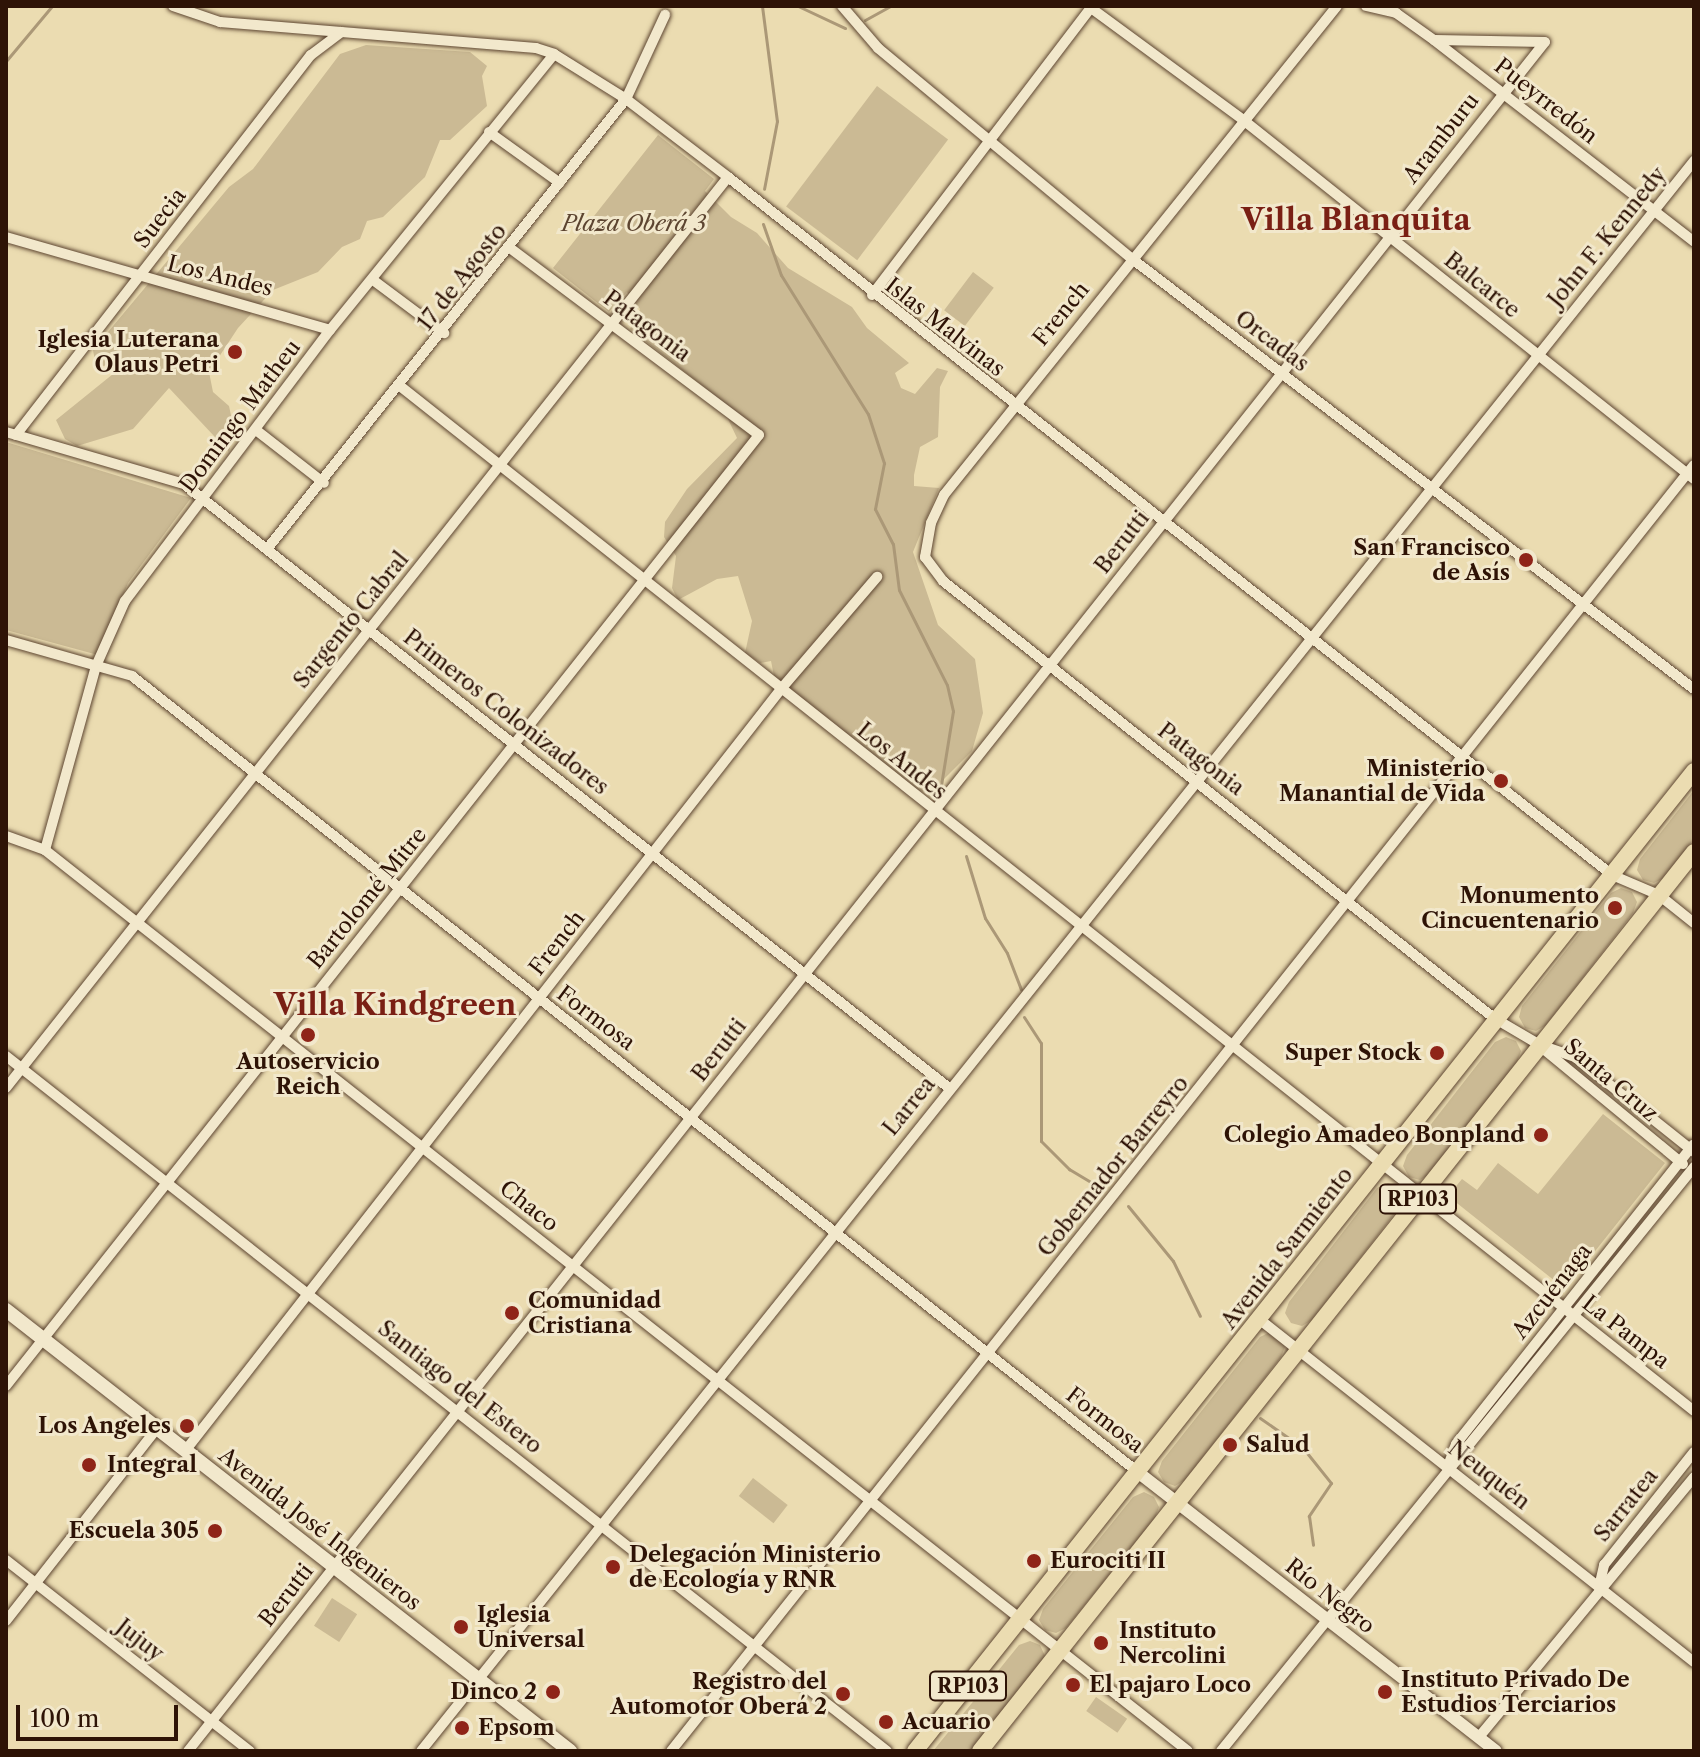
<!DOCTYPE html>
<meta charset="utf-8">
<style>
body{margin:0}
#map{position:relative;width:1700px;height:1757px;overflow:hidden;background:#ebdcb1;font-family:"Libre Caslon Text",serif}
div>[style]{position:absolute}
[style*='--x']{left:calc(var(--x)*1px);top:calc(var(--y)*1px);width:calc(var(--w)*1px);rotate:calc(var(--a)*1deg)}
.green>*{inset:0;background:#cbba94;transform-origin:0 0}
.stream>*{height:3px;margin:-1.5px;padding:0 1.5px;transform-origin:1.5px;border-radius:1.5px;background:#ab9877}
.roads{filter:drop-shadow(0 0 2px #5d4531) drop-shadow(0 0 2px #5d4531)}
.minor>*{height:10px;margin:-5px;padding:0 5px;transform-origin:5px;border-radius:5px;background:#f2e8cc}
.tertiary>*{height:12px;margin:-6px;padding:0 6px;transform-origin:6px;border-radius:6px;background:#f2e8cc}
.secondary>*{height:14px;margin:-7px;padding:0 7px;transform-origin:7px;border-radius:7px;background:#f2e8cc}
.primary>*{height:16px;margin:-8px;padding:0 8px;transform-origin:8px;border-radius:8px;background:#ebdcb1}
.dots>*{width:22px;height:22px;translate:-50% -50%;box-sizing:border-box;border:4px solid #f2e8cc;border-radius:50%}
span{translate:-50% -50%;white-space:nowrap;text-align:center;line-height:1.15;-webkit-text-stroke:6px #f2e8cc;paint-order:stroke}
.shield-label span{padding:2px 6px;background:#f2e8cc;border:2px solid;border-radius:6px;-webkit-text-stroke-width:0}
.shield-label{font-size:20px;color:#2e1306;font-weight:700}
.street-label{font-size:22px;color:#2e1306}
.park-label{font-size:22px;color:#5d4531;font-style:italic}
.poi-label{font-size:22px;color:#2e1306;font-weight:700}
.right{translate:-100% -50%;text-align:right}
.left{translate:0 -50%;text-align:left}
.district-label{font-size:30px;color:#7a1f14;font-weight:700}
.frame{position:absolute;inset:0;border:8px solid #2e1306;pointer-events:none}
.scale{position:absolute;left:16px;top:1705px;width:162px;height:36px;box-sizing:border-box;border:4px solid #2e1306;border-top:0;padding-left:10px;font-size:24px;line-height:28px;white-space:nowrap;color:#2e1306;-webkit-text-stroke:6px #f2e8cc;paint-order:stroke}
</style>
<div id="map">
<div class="green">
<div style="clip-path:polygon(366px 45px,470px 52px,487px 66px,482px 76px,487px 106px,450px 140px,440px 140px,425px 177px,383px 217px,367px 221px,360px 239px,342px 247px,318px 272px,273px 290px,238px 328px,209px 372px,213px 392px,229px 406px,234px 429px,229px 452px,169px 388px,133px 429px,77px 446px,65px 439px,56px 420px,113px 374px,109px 365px,96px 367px,93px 350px,229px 187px,253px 169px,340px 54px)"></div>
<div style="left:877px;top:86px;width:89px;height:151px;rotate:37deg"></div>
<div style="clip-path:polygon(658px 135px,714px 179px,705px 191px,731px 217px,757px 233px,788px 268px,852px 307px,867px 328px,909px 363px,895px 373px,901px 388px,915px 394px,937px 368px,948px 371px,940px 387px,938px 437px,920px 447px,914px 475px,914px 486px,939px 488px,913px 552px,938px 625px,975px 659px,983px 713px,972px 751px,929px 794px,909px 787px,774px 676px,771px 661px,760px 663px,745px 653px,752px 621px,738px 576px,717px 579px,678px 600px,672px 588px,676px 556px,664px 537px,665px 522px,687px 489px,737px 438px,718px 398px,630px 329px,640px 309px,627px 292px,609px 312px,553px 268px)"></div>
<div style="left:973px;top:272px;width:26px;height:48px;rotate:37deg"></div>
<div style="clip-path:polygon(6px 442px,191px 498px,128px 583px,98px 655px,6px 630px)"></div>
<div style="clip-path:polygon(1694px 790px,1694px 839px,1664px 878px,1654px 883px,1643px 880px,1637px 870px,1640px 859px)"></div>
<div style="clip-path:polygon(1621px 888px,1632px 892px,1637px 902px,1633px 913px,1546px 1025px,1536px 1031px,1525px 1028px,1519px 1017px,1522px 1006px,1611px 893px)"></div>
<div style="clip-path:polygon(1506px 1037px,1516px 1041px,1521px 1051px,1517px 1062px,1430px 1174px,1420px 1180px,1409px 1177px,1403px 1166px,1407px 1155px,1495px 1042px)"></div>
<div style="clip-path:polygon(1603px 1114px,1665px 1163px,1565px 1289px,1448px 1196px,1462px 1179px,1477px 1190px,1498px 1163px,1538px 1194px)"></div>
<div style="clip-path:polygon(1388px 1183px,1398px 1187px,1403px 1198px,1399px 1208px,1312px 1320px,1302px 1326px,1291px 1323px,1285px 1313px,1289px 1302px,1377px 1188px)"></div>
<div style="clip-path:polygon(1270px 1332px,1281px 1336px,1285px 1347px,1281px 1357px,1185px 1480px,1175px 1486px,1164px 1482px,1158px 1472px,1162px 1461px,1260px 1337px)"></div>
<div style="left:753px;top:1478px;width:44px;height:23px;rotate:38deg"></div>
<div style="clip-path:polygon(1144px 1492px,1154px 1497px,1159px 1507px,1155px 1518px,1066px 1628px,1056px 1633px,1045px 1630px,1039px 1620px,1043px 1609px,1133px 1497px)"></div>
<div style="left:332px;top:1598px;width:30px;height:33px;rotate:33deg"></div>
<div style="clip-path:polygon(1030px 1641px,1040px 1645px,1045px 1656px,1041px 1666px,972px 1751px,933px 1751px,1019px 1645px)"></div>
<div style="left:1096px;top:1697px;width:38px;height:17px;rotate:35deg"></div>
</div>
<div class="stream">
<div style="--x:762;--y:6;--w:116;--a:82.6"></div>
<div style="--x:777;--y:121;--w:69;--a:100.8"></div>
<div style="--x:798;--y:6;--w:52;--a:25.1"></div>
<div style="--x:865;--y:20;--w:29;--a:-29"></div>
<div style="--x:6;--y:61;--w:72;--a:-50.1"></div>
<div style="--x:763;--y:224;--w:54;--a:70.6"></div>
<div style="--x:781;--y:275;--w:164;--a:58"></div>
<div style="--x:868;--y:414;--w:52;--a:71.9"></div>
<div style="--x:884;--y:463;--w:47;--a:101.1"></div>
<div style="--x:875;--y:509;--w:39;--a:63"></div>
<div style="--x:893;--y:544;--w:46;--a:82.6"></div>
<div style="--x:899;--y:590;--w:106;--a:63.2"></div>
<div style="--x:947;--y:685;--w:27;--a:77"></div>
<div style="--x:953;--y:711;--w:81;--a:99.2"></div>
<div style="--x:966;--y:856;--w:65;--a:73"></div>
<div style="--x:985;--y:918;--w:41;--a:57.8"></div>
<div style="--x:1007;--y:953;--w:39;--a:69"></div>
<div style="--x:1024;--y:1017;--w:31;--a:57"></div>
<div style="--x:1041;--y:1043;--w:98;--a:90"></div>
<div style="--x:1041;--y:1141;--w:40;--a:45"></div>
<div style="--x:1069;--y:1169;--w:37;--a:31"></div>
<div style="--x:1128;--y:1206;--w:71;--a:50.7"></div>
<div style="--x:1173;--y:1261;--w:61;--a:63.9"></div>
<div style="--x:1260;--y:1418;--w:52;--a:34.9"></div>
<div style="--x:1303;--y:1448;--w:45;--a:51.3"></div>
<div style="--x:1331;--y:1483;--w:40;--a:124"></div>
<div style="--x:1309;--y:1516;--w:29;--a:82"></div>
</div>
<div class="roads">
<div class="minor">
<div style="--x:173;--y:6;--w:50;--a:18.8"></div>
<div style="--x:220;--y:22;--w:317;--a:4.7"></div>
<div style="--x:536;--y:48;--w:19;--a:18"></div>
<div style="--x:554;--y:54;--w:85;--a:32"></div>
<div style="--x:626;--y:99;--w:128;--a:37.4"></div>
<div style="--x:728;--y:177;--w:1126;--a:38.29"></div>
<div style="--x:1612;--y:875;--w:51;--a:23.1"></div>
<div style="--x:1659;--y:895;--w:45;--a:38.7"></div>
<div style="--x:842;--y:6;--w:55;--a:49.4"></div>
<div style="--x:878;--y:48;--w:329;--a:39.7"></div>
<div style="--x:1131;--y:258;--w:709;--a:37.44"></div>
<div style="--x:1337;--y:6;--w:627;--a:128.79"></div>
<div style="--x:944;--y:495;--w:31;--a:115"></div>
<div style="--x:931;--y:523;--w:35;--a:100"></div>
<div style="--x:925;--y:557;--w:30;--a:53"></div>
<div style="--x:943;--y:581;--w:703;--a:38.42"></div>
<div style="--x:1494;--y:1018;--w:53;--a:30.4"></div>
<div style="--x:1540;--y:1045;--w:37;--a:19"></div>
<div style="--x:1575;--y:1057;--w:152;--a:38.6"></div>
<div style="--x:1366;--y:6;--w:31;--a:13"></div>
<div style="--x:1396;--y:13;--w:47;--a:35.4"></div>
<div style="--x:1434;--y:40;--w:329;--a:37.8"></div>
<div style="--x:1091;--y:8;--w:187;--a:36.3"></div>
<div style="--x:1242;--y:119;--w:578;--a:38.54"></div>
<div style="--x:1435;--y:40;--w:110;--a:1"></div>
<div style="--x:489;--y:132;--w:87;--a:35.7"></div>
<div style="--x:6;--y:237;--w:337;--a:16"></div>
<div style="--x:373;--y:280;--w:89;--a:36.7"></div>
<div style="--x:872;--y:295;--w:363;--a:-52.7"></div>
<div style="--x:400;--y:386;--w:1651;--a:38.38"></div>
<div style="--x:256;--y:430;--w:86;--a:37.9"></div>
<div style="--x:6;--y:432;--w:185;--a:16.3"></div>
<div style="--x:184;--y:484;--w:975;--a:38.29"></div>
<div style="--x:16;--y:435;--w:481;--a:-52.2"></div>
<div style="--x:311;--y:55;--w:38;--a:-37"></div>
<div style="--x:267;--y:549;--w:576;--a:-51.42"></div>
<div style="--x:626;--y:99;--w:93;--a:-65.1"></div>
<div style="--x:6;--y:640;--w:131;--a:15.9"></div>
<div style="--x:132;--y:676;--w:1284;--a:38.36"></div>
<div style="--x:6;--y:836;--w:41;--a:19.7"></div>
<div style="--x:45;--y:850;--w:1455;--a:38.25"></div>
<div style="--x:45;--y:850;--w:191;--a:-74.5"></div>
<div style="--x:96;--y:666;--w:71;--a:-66"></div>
<div style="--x:125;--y:601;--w:340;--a:-52.9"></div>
<div style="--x:330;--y:330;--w:355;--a:-50.9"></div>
<div style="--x:1541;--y:1047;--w:184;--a:39.5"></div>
<div style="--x:6;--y:1056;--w:1122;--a:38.27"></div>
<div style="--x:6;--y:1088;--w:1162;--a:-51.6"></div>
<div style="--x:1259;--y:1319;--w:554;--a:38.26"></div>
<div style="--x:6;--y:1386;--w:1213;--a:-51.63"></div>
<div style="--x:759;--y:435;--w:311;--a:-143.1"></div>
<div style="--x:185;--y:1451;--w:967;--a:-51.97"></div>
<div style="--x:781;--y:689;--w:148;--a:-49.4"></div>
<div style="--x:1448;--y:1466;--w:23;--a:-70"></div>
<div style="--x:1456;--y:1444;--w:382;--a:-51.6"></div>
<div style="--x:6;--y:1560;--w:310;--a:38.1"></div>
<div style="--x:1599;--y:1587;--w:23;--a:-77"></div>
<div style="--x:1604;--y:1565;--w:144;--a:-51.5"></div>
<div style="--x:6;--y:1621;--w:243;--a:-51.9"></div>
<div style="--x:1479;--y:1737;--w:337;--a:-50.4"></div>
<div style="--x:188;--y:1751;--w:2182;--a:-51.55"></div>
<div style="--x:421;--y:1751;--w:2037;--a:-51.32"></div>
<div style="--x:671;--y:1751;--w:1643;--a:-51.5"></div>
<div style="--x:1221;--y:1751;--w:752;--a:-50.99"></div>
</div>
<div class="tertiary">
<div style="--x:1139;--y:1473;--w:452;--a:37.9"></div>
</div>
<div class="secondary">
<div style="--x:6;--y:1310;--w:716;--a:38.02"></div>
</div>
<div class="primary">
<div style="--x:915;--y:1751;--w:1252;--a:-51.52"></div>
<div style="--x:980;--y:1751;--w:1148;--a:-51.54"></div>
</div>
</div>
<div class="dots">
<div style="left:235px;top:352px;background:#8f2418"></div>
<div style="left:1526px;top:560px;background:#8f2418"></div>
<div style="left:1501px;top:781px;background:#8f2418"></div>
<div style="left:1615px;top:908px;background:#8f2418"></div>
<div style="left:308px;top:1035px;background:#8f2418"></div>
<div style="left:1437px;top:1053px;background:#8f2418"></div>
<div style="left:1541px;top:1135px;background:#8f2418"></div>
<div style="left:512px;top:1313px;background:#8f2418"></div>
<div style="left:187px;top:1426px;background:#8f2418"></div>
<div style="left:1230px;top:1445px;background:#8f2418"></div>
<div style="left:89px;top:1465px;background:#8f2418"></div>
<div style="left:215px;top:1531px;background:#8f2418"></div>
<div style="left:1034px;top:1561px;background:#8f2418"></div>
<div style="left:613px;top:1567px;background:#8f2418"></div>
<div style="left:461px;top:1627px;background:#8f2418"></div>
<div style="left:1101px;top:1643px;background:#8f2418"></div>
<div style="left:1073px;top:1685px;background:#8f2418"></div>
<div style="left:553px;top:1692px;background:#8f2418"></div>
<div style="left:1385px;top:1692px;background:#8f2418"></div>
<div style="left:843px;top:1694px;background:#8f2418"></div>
<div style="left:886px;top:1722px;background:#8f2418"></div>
<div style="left:462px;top:1728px;background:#8f2418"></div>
</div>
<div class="shield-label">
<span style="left:1418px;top:1199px">RP103</span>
<span style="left:968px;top:1686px">RP103</span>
</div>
<div class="street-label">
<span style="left:1546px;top:101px;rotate:38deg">Pueyrredón</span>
<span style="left:1441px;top:138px;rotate:-52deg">Aramburu</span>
<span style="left:160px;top:218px;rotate:-52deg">Suecia</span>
<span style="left:1607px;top:237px;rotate:-51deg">John F. Kennedy</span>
<span style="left:220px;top:276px;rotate:14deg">Los Andes</span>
<span style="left:462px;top:277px;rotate:-52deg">17 de Agosto</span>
<span style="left:1482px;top:285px;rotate:39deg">Balcarce</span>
<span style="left:1061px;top:314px;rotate:-51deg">French</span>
<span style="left:647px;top:326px;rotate:37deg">Patagonia</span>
<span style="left:945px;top:327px;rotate:38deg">Islas Malvinas</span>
<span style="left:1272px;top:341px;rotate:37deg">Orcadas</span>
<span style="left:240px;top:416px;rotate:-53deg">Domingo Matheu</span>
<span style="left:1122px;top:542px;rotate:-52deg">Berutti</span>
<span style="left:351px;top:620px;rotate:-51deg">Sargento Cabral</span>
<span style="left:506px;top:712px;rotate:38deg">Primeros Colonizadores</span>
<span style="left:1201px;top:759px;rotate:38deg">Patagonia</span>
<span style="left:902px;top:761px;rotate:39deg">Los Andes</span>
<span style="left:367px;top:898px;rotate:-51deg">Bartolomé Mitre</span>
<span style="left:557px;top:943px;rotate:-52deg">French</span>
<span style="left:596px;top:1018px;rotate:37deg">Formosa</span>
<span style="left:719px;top:1050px;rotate:-52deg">Berutti</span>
<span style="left:1611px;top:1080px;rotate:40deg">Santa Cruz</span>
<span style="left:909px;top:1106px;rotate:-51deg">Larrea</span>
<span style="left:1113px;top:1166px;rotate:-51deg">Gobernador Barreyro</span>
<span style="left:529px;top:1206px;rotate:38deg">Chaco</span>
<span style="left:1287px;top:1248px;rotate:-52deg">Avenida Sarmiento</span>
<span style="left:1552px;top:1291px;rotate:-52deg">Azcuénaga</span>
<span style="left:1626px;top:1332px;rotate:38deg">La Pampa</span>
<span style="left:460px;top:1387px;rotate:38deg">Santiago del Estero</span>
<span style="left:1105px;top:1420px;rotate:38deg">Formosa</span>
<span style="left:1489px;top:1475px;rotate:38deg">Neuquén</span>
<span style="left:1626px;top:1505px;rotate:-51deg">Sarratea</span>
<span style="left:320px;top:1529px;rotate:38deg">Avenida José Ingenieros</span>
<span style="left:286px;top:1595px;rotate:-52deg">Berutti</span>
<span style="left:1330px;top:1596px;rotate:38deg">Río Negro</span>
<span style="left:140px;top:1640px;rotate:38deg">Jujuy</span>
</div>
<div class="park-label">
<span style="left:634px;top:224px">Plaza Oberá 3</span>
</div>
<div class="poi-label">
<span class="right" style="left:219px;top:352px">Iglesia Luterana<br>Olaus Petri</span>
<span class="right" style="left:1510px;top:560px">San Francisco<br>de Asís</span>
<span class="right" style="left:1485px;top:781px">Ministerio<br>Manantial de Vida</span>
<span class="right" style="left:1599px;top:908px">Monumento<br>Cincuentenario</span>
<span class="right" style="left:1421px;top:1053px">Super Stock</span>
<span style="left:308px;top:1074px">Autoservicio<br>Reich</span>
<span class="right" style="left:1525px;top:1135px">Colegio Amadeo Bonpland</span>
<span class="left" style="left:528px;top:1313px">Comunidad<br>Cristiana</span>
<span class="right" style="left:171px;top:1426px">Los Angeles</span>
<span class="left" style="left:1246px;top:1445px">Salud</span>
<span class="left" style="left:107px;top:1465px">Integral</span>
<span class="right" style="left:199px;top:1531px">Escuela 305</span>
<span class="left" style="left:629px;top:1567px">Delegación Ministerio<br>de Ecología y RNR</span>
<span class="left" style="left:1050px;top:1561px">Eurociti II</span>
<span class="left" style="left:477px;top:1627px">Iglesia<br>Universal</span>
<span class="left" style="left:1119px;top:1643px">Instituto<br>Nercolini</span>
<span class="left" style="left:1401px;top:1692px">Instituto Privado De<br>Estudios Terciarios</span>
<span class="right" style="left:827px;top:1694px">Registro del<br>Automotor Oberá 2</span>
<span class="left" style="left:1089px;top:1685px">El pajaro Loco</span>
<span class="right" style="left:537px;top:1692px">Dinco 2</span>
<span class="left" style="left:902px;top:1722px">Acuario</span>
<span class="left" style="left:478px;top:1728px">Epsom</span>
</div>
<div class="district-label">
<span style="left:1356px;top:220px">Villa Blanquita</span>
<span style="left:395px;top:1005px">Villa Kindgreen</span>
</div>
<div class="frame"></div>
<div class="scale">100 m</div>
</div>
